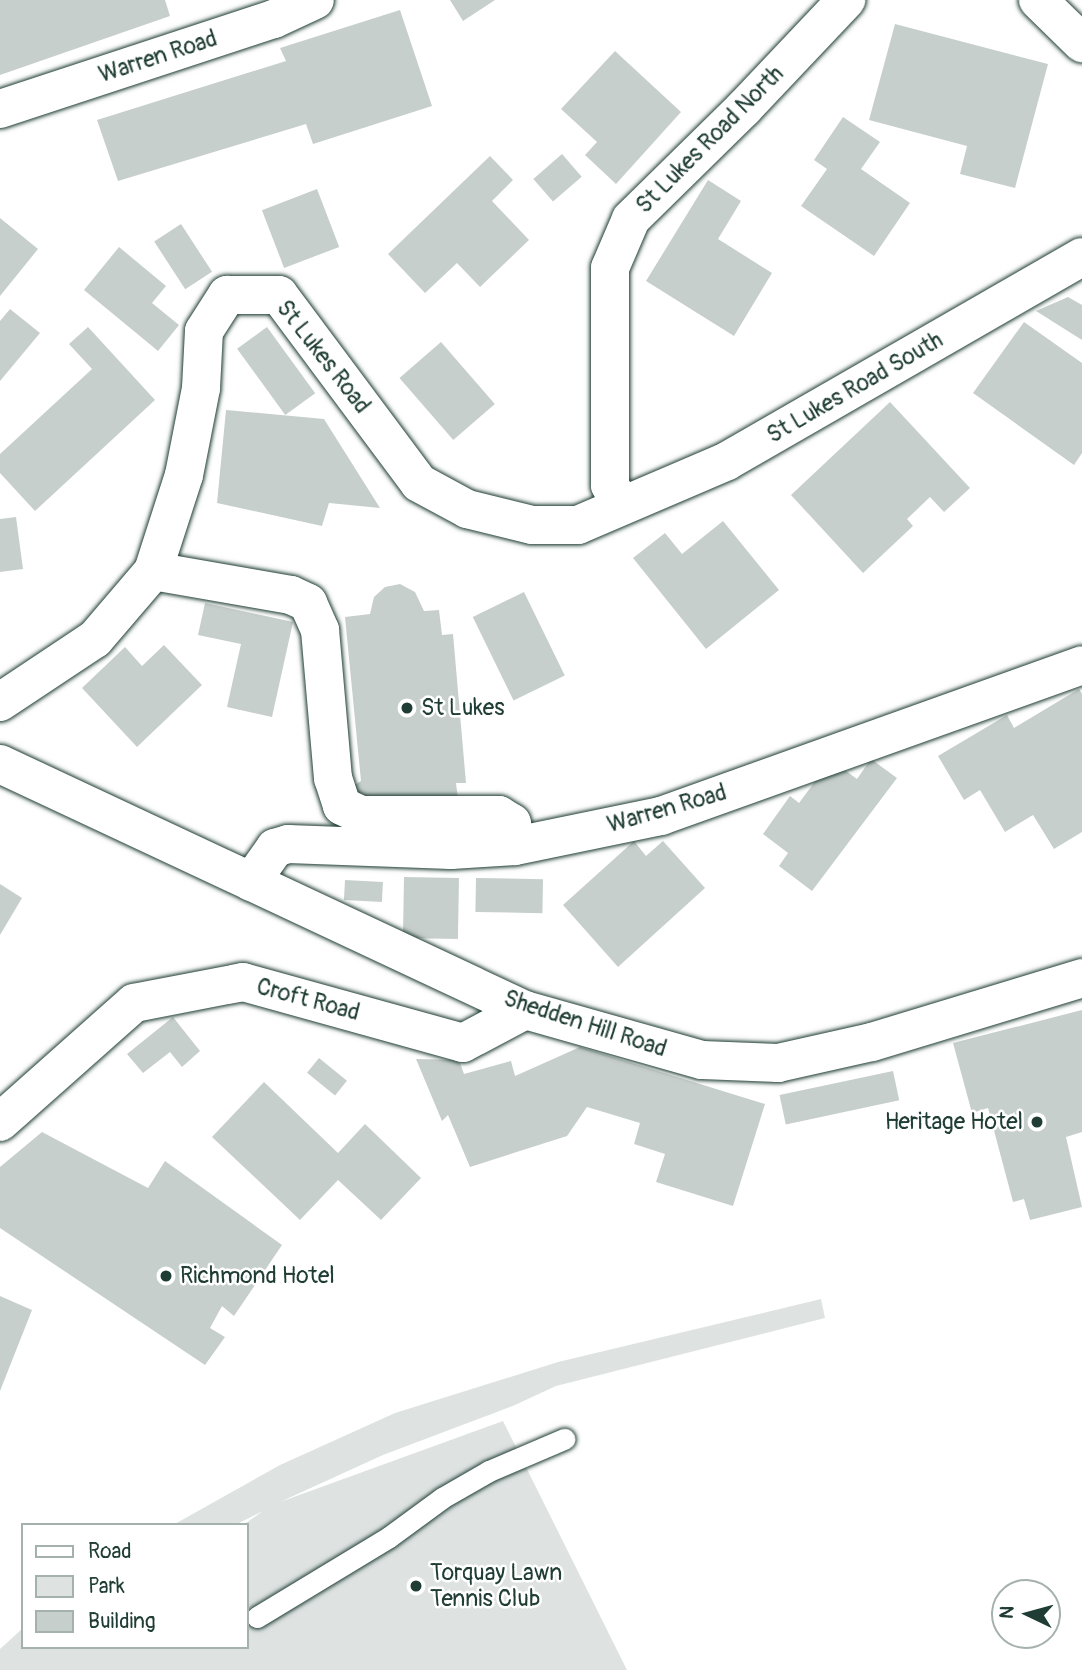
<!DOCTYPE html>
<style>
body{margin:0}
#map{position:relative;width:1082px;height:1670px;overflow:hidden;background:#fff;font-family:Pangolin,sans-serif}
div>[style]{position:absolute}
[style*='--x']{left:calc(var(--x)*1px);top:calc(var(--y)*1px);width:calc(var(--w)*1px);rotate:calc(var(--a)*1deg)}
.green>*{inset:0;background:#dee3e2}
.building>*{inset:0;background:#c7cfcc;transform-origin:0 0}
.roads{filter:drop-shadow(0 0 2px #1f3d34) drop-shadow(0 0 2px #1f3d34)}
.lane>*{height:21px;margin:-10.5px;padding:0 10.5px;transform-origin:10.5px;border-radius:10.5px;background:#fff}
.street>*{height:38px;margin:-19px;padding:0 19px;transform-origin:19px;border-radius:19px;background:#fff}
.secondary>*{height:38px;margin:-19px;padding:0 19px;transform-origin:19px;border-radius:19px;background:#fff}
.dots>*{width:19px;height:19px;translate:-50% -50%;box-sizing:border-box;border:4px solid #fff;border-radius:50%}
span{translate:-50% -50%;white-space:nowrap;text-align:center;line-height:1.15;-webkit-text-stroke:5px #fff;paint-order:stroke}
.street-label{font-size:23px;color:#1f3d34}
.poi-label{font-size:23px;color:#1f3d34}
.left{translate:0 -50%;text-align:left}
.right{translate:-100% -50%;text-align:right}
.legend{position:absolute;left:21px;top:1523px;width:228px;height:126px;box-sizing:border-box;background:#fff;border:2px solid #a5b1ae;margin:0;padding:9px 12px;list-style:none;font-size:21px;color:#1f3d34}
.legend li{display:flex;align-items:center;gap:14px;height:35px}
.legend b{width:35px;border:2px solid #a5b1ae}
.north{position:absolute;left:991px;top:1579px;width:70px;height:70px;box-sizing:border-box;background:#fff;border:2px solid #a5b1ae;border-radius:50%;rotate:275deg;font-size:19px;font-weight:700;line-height:28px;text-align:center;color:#1f3d34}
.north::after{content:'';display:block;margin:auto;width:24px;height:32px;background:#1f3d34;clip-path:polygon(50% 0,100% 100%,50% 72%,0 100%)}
</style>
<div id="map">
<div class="green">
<div style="clip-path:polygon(821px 1299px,825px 1318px,556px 1386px,515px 1405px,383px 1455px,280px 1502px,503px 1421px,627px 1670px,0 1670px,0 1649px,23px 1628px,23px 1647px,247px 1647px,247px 1525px,243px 1525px,263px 1511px,235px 1525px,173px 1525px,280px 1465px,395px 1413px,558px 1362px)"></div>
</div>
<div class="building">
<div style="clip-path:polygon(0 0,165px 0,170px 16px,0 75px)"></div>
<div style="clip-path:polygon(450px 0,495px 0,463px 21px)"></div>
<div style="clip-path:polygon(400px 10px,432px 106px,313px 144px,306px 124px,118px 181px,97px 120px,286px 61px,280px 48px)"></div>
<div style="clip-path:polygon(895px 24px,1048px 64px,1015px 188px,960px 174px,967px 146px,869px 120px)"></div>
<div style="clip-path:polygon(615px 51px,681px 112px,616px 184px,585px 155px,597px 142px,561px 109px)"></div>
<div style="clip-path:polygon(843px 117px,880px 142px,861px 169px,910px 203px,874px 256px,801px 206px,827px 169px,814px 160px)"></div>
<div style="left:562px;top:154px;width:30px;height:38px;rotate:49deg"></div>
<div style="clip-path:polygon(490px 156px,513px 180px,492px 201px,529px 240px,480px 287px,457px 263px,425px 293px,388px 254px)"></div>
<div style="clip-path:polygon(708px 180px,741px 201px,718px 239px,772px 273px,734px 336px,646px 281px)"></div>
<div style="left:317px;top:189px;width:62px;height:59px;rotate:69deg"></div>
<div style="clip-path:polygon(0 218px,38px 249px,0 296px)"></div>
<div style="left:181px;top:224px;width:57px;height:32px;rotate:57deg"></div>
<div style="clip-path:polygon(119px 247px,166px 286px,152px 303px,179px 325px,158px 351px,84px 290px)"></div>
<div style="clip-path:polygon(1068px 297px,1082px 305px,1082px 340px,1036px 311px)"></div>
<div style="clip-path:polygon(10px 309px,40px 333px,0 381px,0 321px)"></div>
<div style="clip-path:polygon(1024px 322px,1082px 363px,1082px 453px,1074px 465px,973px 393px)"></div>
<div style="clip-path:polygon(88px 327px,155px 400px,35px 511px,0 473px,0 454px,92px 369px,69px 344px)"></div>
<div style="left:267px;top:327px;width:82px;height:37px;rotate:54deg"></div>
<div style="left:441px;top:342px;width:82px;height:55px;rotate:49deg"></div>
<div style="clip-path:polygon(890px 402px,970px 488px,944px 512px,930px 497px,907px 519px,913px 526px,863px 573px,791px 495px)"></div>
<div style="clip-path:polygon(226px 410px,324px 419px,380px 508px,329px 503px,322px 526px,217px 503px)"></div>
<div style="clip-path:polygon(16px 517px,23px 569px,0 572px,0 519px)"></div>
<div style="clip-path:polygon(723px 521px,779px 590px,706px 649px,633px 558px,665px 533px,682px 554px)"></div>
<div style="clip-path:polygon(400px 584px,415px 592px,424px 611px,439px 610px,442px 635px,453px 634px,466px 783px,456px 783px,458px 799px,362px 808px,351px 787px,361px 781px,345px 617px,370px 614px,374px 597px,385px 587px)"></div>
<div style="left:524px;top:592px;width:93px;height:57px;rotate:64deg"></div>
<div style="clip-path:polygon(205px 603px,293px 622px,272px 717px,227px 707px,241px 644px,198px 635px)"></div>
<div style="clip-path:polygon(164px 645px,202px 685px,137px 747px,82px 688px,125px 647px,142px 666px)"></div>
<div style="clip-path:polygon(1079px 689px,1082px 694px,1082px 832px,1054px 849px,1033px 815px,1005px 832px,980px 790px,964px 800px,938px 756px,1007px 715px,1014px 728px)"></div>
<div style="clip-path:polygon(871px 759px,897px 778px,812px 891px,779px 866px,788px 853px,763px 834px,790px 796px,799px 803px,831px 760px,857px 779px)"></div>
<div style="clip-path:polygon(634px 841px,646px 856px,663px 841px,705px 888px,618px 967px,563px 905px)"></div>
<div style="left:404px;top:877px;width:55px;height:61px;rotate:1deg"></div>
<div style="left:476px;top:878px;width:67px;height:34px;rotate:1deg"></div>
<div style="left:345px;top:880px;width:38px;height:20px;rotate:3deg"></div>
<div style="clip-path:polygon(0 884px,22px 898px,0 935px)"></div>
<div style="clip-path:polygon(1082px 1010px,1082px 1132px,1066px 1137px,1082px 1207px,1030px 1220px,1024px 1199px,1013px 1202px,988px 1108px,972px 1113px,953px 1043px)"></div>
<div style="clip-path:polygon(173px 1017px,200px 1051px,182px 1067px,170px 1052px,143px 1073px,127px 1054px)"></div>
<div style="clip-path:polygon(580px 1047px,765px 1104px,733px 1206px,656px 1182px,665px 1154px,634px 1144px,640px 1123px,587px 1107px,567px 1136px,470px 1167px,448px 1115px,442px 1121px,416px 1059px,459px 1060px,464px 1074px,511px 1061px,515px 1076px)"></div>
<div style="left:319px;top:1058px;width:36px;height:19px;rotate:39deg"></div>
<div style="left:893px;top:1071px;width:30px;height:116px;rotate:78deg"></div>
<div style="clip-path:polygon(264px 1082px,338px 1153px,365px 1124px,421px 1178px,381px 1220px,338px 1180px,300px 1220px,212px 1137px)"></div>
<div style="clip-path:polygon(42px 1132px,148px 1188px,165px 1161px,282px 1245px,234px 1316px,222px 1306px,210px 1328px,225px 1337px,205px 1365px,0 1228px,0 1167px)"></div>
<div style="clip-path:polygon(0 1296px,32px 1310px,0 1391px)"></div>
</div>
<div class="roads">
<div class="lane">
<div style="--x:257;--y:1617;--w:154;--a:-31.2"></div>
<div style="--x:389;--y:1537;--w:66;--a:-36.3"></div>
<div style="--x:442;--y:1498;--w:54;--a:-29.9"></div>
<div style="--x:489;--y:1471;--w:82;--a:-23.1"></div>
</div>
<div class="street">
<div style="--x:1038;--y:0;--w:62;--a:44.3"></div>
<div style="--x:0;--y:109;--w:288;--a:-18.2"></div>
<div style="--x:274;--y:19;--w:45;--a:-24.9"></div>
<div style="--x:621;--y:505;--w:23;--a:-119"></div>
<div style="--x:610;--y:485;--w:217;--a:-90"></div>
<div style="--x:610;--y:268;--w:53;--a:-66.8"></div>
<div style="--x:631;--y:219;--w:158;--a:-44.5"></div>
<div style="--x:744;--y:108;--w:149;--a:-46.6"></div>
<div style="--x:153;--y:571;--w:140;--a:9.9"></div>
<div style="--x:291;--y:595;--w:19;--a:25"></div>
<div style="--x:308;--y:603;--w:30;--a:66"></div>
<div style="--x:320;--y:630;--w:149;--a:85"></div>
<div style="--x:333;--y:778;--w:29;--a:72"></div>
<div style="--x:342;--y:806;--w:21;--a:25"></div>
<div style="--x:361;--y:815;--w:138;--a:0"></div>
<div style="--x:499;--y:815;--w:15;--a:32"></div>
<div style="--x:512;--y:823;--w:23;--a:83"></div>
<div style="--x:0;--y:702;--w:114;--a:-33.6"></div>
<div style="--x:95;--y:639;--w:89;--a:-49.5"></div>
<div style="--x:153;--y:571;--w:101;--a:-72.1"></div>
<div style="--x:184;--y:475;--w:89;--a:-78.9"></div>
<div style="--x:201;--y:388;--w:57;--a:-87"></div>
<div style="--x:204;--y:331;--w:43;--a:-57.4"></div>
<div style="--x:227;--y:295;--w:52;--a:0"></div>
<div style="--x:279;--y:295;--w:234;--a:53.3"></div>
<div style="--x:419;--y:483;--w:55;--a:28.4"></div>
<div style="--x:467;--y:509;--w:67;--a:13.8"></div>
<div style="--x:532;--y:525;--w:46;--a:0"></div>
<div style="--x:578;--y:525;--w:162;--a:-23.2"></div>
<div style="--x:727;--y:461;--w:409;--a:-29.9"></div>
<div style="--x:251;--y:882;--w:42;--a:-54.8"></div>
<div style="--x:275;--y:848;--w:14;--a:-17"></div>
<div style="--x:288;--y:844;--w:163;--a:2.1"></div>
<div style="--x:451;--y:850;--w:64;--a:-3.6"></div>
<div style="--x:515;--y:846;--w:149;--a:-11.6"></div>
<div style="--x:661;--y:816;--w:447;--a:-19.7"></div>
<div style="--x:0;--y:1122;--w:179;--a:-41.6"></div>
<div style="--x:134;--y:1003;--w:111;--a:-10.9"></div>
<div style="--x:243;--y:982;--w:228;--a:15.5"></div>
<div style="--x:463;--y:1043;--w:70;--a:-28"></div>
</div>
<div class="secondary">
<div style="--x:0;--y:764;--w:580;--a:25.11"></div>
<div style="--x:525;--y:1010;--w:184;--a:15.8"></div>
<div style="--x:702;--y:1060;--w:76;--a:2.3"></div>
<div style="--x:778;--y:1063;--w:96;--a:-12.6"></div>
<div style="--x:872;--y:1042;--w:220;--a:-16.9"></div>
</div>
</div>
<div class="dots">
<div style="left:407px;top:708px;background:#1f3d34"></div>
<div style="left:1037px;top:1122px;background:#1f3d34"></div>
<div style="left:166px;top:1276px;background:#1f3d34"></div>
<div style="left:416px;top:1586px;background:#1f3d34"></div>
</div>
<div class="street-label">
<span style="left:158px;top:57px;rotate:-18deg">Warren Road</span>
<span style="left:710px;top:140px;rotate:-45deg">St Lukes Road North</span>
<span style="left:323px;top:357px;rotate:52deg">St Lukes Road</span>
<span style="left:855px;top:388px;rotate:-30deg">St Lukes Road South</span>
<span style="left:667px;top:809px;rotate:-16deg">Warren Road</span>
<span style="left:308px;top:1000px;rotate:15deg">Croft Road</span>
<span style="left:585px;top:1024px;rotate:18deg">Shedden Hill Road</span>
</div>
<div class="poi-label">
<span class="left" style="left:421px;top:708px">St Lukes</span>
<span class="right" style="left:1023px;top:1122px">Heritage Hotel</span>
<span class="left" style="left:180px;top:1276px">Richmond Hotel</span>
<span class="left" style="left:430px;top:1586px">Torquay Lawn<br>Tennis Club</span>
</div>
<ul class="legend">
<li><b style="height:9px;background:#fff"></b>Road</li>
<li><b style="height:19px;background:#dee3e2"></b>Park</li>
<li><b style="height:19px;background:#c7cfcc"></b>Building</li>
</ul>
<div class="north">N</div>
</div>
